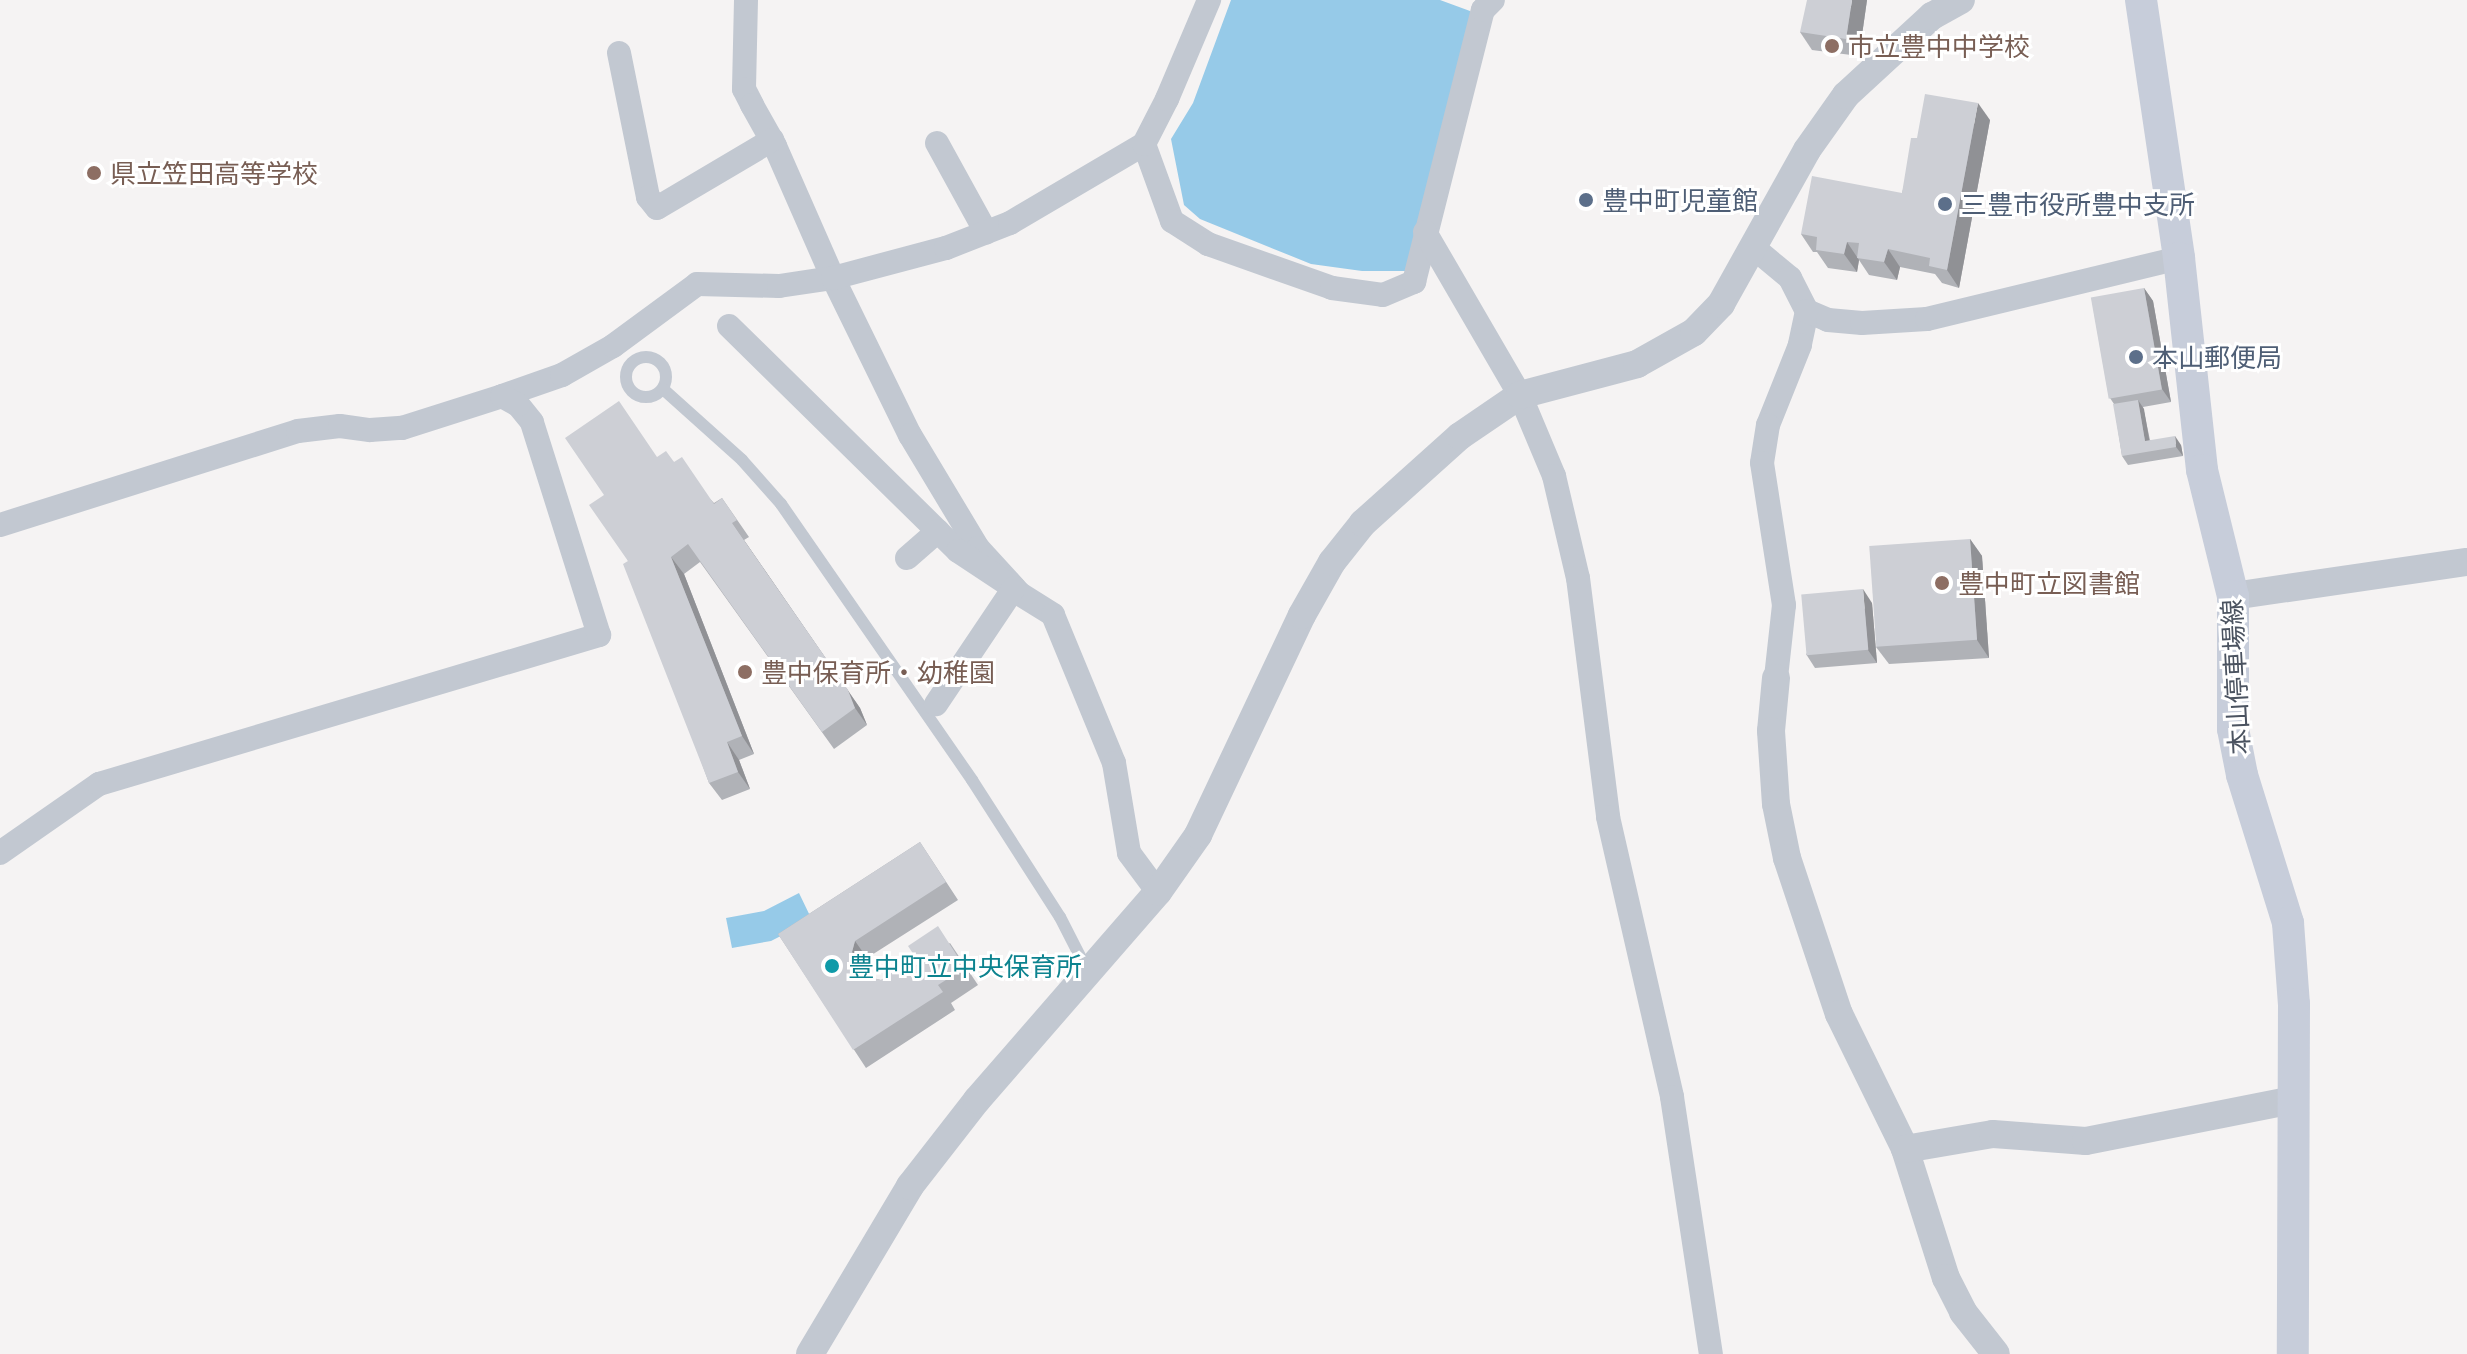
<!DOCTYPE html>
<meta charset="utf-8">
<style>
body{margin:0}
#map{position:relative;width:2467px;height:1354px;overflow:hidden;background:#f5f3f3;font-family:"Exo 2","Noto Sans JP",sans-serif}
div>[style]{position:absolute}
[style*='--x']{left:calc(var(--x)*1px);top:calc(var(--y)*1px);width:calc(var(--w)*1px);rotate:calc(var(--a)*1deg)}
.water>*{inset:0;background:#96cae8}
.service>*{height:12px;margin:-6px;padding:0 6px;transform-origin:6px;border-radius:6px;background:#c2c8d1}
.service>.ring{margin:-6px;padding:0;box-sizing:content-box;background:none;border:12px solid #c2c8d1;border-radius:50%}
.minor>*{height:24px;margin:-12px;padding:0 12px;transform-origin:12px;border-radius:12px;background:#c2c8d1}
.tertiary>*{height:28px;margin:-14px;padding:0 14px;transform-origin:14px;border-radius:14px;background:#c2c8d1}
.secondary>*{height:32px;margin:-16px;padding:0 16px;transform-origin:16px;border-radius:16px;background:#c7cdda}
.wall>*{inset:0;background:#b0b2b7}
.shaded-wall>*{inset:0;background:#909195}
.building>*{inset:0;background:#cdcfd5;transform-origin:0 0}
.dots>*{width:22px;height:22px;translate:-50% -50%;box-sizing:border-box;border:4px solid #fff;border-radius:50%}
span{translate:-50% -50%;white-space:nowrap;text-align:center;line-height:1.15;-webkit-text-stroke:6px #fff;paint-order:stroke}
.education-label{font-size:26px;color:#785e54}
.left{translate:0 -50%;text-align:left}
.service-label{font-size:26px;color:#4e5e75}
.street-label{font-size:26px;color:#4b5360}
.culture-label{font-size:26px;color:#0d838f}
</style>
<div id="map">
<div class="water">
<div style="clip-path:polygon(1231px 0,1440px 0,1470px 11px,1476px 21px,1405px 271px,1362px 271px,1311px 264px,1200px 219px,1184px 205px,1171px 139px,1193px 103px)"></div>
<div style="clip-path:polygon(799px 893px,812px 920px,771px 941px,732px 948px,726px 918px,764px 911px)"></div>
</div>
<div class="service">
<div class="ring" style="left:626px;top:357px;width:28px;height:28px"></div>
<div style="--x:663;--y:389;--w:106;--a:41.9"></div>
<div style="--x:742;--y:460;--w:59;--a:48.4"></div>
<div style="--x:781;--y:504;--w:336;--a:55.3"></div>
<div style="--x:972;--y:780;--w:163;--a:57.3"></div>
<div style="--x:1060;--y:917;--w:59;--a:63"></div>
</div>
<div class="minor">
<div style="--x:746;--y:0;--w:89;--a:91.3"></div>
<div style="--x:744;--y:89;--w:18;--a:63"></div>
<div style="--x:752;--y:105;--w:47;--a:60.7"></div>
<div style="--x:775;--y:146;--w:144;--a:66.3"></div>
<div style="--x:833;--y:278;--w:175;--a:63.9"></div>
<div style="--x:910;--y:435;--w:132;--a:59"></div>
<div style="--x:978;--y:548;--w:62;--a:47.6"></div>
<div style="--x:1020;--y:594;--w:39;--a:32"></div>
<div style="--x:1053;--y:615;--w:160;--a:67.6"></div>
<div style="--x:1114;--y:763;--w:91;--a:80.5"></div>
<div style="--x:1129;--y:853;--w:49;--a:53.4"></div>
<div style="--x:619;--y:53;--w:147;--a:78.6"></div>
<div style="--x:648;--y:197;--w:14;--a:51"></div>
<div style="--x:657;--y:208;--w:134;--a:-30.6"></div>
<div style="--x:937;--y:143;--w:102;--a:61.2"></div>
<div style="--x:1144;--y:144;--w:82;--a:70"></div>
<div style="--x:1172;--y:221;--w:43;--a:32.6"></div>
<div style="--x:1208;--y:244;--w:132;--a:19.5"></div>
<div style="--x:1332;--y:288;--w:51;--a:7.8"></div>
<div style="--x:1383;--y:295;--w:34;--a:-23"></div>
<div style="--x:1414;--y:282;--w:281;--a:-75.8"></div>
<div style="--x:1483;--y:10;--w:14;--a:-45"></div>
<div style="--x:1425;--y:232;--w:189;--a:59.8"></div>
<div style="--x:1520;--y:395;--w:88;--a:67.2"></div>
<div style="--x:1554;--y:476;--w:105;--a:76.8"></div>
<div style="--x:1578;--y:578;--w:241;--a:82.8"></div>
<div style="--x:1608;--y:817;--w:287;--a:77.1"></div>
<div style="--x:1672;--y:1097;--w:260;--a:81.4"></div>
<div style="--x:1754;--y:248;--w:47;--a:39.8"></div>
<div style="--x:1790;--y:278;--w:37;--a:63"></div>
<div style="--x:1807;--y:311;--w:35;--a:102"></div>
<div style="--x:1800;--y:345;--w:86;--a:111.8"></div>
<div style="--x:1768;--y:425;--w:38;--a:99"></div>
<div style="--x:1762;--y:463;--w:144;--a:81.2"></div>
<div style="--x:1784;--y:605;--w:73;--a:96.3"></div>
<div style="--x:1807;--y:311;--w:23;--a:23"></div>
<div style="--x:1828;--y:320;--w:34;--a:5"></div>
<div style="--x:1862;--y:323;--w:65;--a:-3.5"></div>
<div style="--x:1927;--y:319;--w:259;--a:-13.6"></div>
<div style="--x:729;--y:326;--w:321;--a:44.5"></div>
<div style="--x:958;--y:551;--w:67;--a:33.5"></div>
<div style="--x:1014;--y:588;--w:140;--a:123.9"></div>
<div style="--x:0;--y:525;--w:312;--a:-17.5"></div>
<div style="--x:298;--y:431;--w:42;--a:-6.8"></div>
<div style="--x:340;--y:426;--w:30;--a:8"></div>
<div style="--x:370;--y:430;--w:32;--a:-4"></div>
<div style="--x:402;--y:428;--w:105;--a:-17.7"></div>
<div style="--x:502;--y:396;--w:64;--a:-19.3"></div>
<div style="--x:562;--y:375;--w:59;--a:-29.6"></div>
<div style="--x:613;--y:346;--w:104;--a:-36.4"></div>
<div style="--x:697;--y:284;--w:82;--a:1.4"></div>
<div style="--x:779;--y:286;--w:55;--a:-8.4"></div>
<div style="--x:833;--y:278;--w:117;--a:-14.9"></div>
<div style="--x:946;--y:248;--w:69;--a:-21.3"></div>
<div style="--x:1010;--y:223;--w:156;--a:-30.5"></div>
<div style="--x:1144;--y:144;--w:51;--a:-62.9"></div>
<div style="--x:1167;--y:99;--w:108;--a:-67"></div>
<div style="--x:907;--y:558;--w:41;--a:-41.1"></div>
<div style="--x:0;--y:853;--w:121;--a:-34.9"></div>
<div style="--x:99;--y:784;--w:522;--a:-16.59"></div>
<div style="--x:599;--y:635;--w:223;--a:-107.5"></div>
<div style="--x:532;--y:422;--w:22;--a:-129"></div>
<div style="--x:518;--y:405;--w:18;--a:-151"></div>
</div>
<div class="tertiary">
<div style="--x:2233;--y:596;--w:236;--a:-8.3"></div>
<div style="--x:1776;--y:678;--w:53;--a:95.4"></div>
<div style="--x:1771;--y:731;--w:73;--a:86.1"></div>
<div style="--x:1776;--y:804;--w:55;--a:78.5"></div>
<div style="--x:1787;--y:858;--w:164;--a:71.6"></div>
<div style="--x:1839;--y:1014;--w:150;--a:63.9"></div>
<div style="--x:1905;--y:1149;--w:135;--a:72.4"></div>
<div style="--x:1946;--y:1278;--w:38;--a:63"></div>
<div style="--x:1963;--y:1312;--w:53;--a:51.8"></div>
<div style="--x:1905;--y:1149;--w:89;--a:-9.7"></div>
<div style="--x:1993;--y:1134;--w:93;--a:4.3"></div>
<div style="--x:2086;--y:1141;--w:212;--a:-11.2"></div>
<div style="--x:810;--y:1354;--w:196;--a:-59.2"></div>
<div style="--x:910;--y:1186;--w:109;--a:-52.1"></div>
<div style="--x:977;--y:1100;--w:276;--a:-49"></div>
<div style="--x:1158;--y:892;--w:70;--a:-54.9"></div>
<div style="--x:1198;--y:835;--w:243;--a:-64.7"></div>
<div style="--x:1302;--y:615;--w:61;--a:-60.5"></div>
<div style="--x:1332;--y:562;--w:50;--a:-51.5"></div>
<div style="--x:1363;--y:523;--w:130;--a:-41.9"></div>
<div style="--x:1460;--y:436;--w:73;--a:-34.3"></div>
<div style="--x:1520;--y:395;--w:121;--a:-14.8"></div>
<div style="--x:1637;--y:364;--w:65;--a:-29.3"></div>
<div style="--x:1694;--y:332;--w:39;--a:-46"></div>
<div style="--x:1721;--y:304;--w:176;--a:-60.8"></div>
<div style="--x:1807;--y:150;--w:67;--a:-54.7"></div>
<div style="--x:1846;--y:95;--w:117;--a:-42.6"></div>
<div style="--x:1932;--y:16;--w:33;--a:-29"></div>
</div>
<div class="secondary">
<div style="--x:2141;--y:0;--w:261;--a:81.6"></div>
<div style="--x:2179;--y:258;--w:213;--a:83.8"></div>
<div style="--x:2202;--y:470;--w:130;--a:76.2"></div>
<div style="--x:2233;--y:596;--w:133;--a:90"></div>
<div style="--x:2233;--y:729;--w:47;--a:78.9"></div>
<div style="--x:2242;--y:775;--w:155;--a:72.7"></div>
<div style="--x:2288;--y:923;--w:81;--a:85.8"></div>
<div style="--x:2294;--y:1004;--w:350;--a:90.2"></div>
</div>
<div class="wall">
<div style="clip-path:polygon(1867px 0,1859px 56px,1812px 50px,1800px 32px)"></div>
<div style="clip-path:polygon(1990px 120px,1959px 288px,1942px 283px,1935px 274px,1900px 267px,1897px 280px,1869px 275px,1859px 260px,1857px 272px,1828px 268px,1817px 252px,1813px 252px,1801px 234px,1902px 193px,1917px 138px)"></div>
<div style="clip-path:polygon(2144px 288px,2153px 301px,2171px 402px,2143px 407px,2150px 440px,2181px 445px,2183px 456px,2128px 465px,2122px 456px,2114px 404px,2110px 398px)"></div>
<div style="clip-path:polygon(657px 457px,674px 462px,714px 503px,722px 498px,749px 537px,744px 540px,860px 708px,867px 725px,834px 749px,700px 562px,684px 574px,754px 754px,739px 760px,750px 789px,722px 800px,709px 783px,604px 495px)"></div>
<div style="clip-path:polygon(1970px 539px,1982px 556px,1989px 658px,1889px 664px,1876px 647px)"></div>
<div style="clip-path:polygon(1872px 603px,1877px 663px,1815px 668px,1806px 654px)"></div>
<div style="clip-path:polygon(920px 842px,958px 900px,867px 958px,864px 969px,869px 977px,881px 980px,915px 966px,950px 943px,978px 985px,951px 1003px,955px 1010px,866px 1068px,778px 934px)"></div>
</div>
<div class="shaded-wall">
<div style="clip-path:polygon(1852px 0,1867px 0,1859px 56px,1846px 39px)"></div>
<div style="clip-path:polygon(1978px 103px,1990px 120px,1959px 288px,1947px 270px)"></div>
<div style="clip-path:polygon(1847px 242px,1859px 260px,1857px 272px,1844px 254px)"></div>
<div style="clip-path:polygon(1888px 249px,1900px 267px,1897px 280px,1884px 262px)"></div>
<div style="clip-path:polygon(2144px 288px,2153px 301px,2171px 402px,2162px 389px)"></div>
<div style="clip-path:polygon(2138px 400px,2144px 409px,2151px 450px,2145px 441px)"></div>
<div style="clip-path:polygon(2175px 436px,2181px 445px,2183px 456px,2176px 447px)"></div>
<div style="clip-path:polygon(732px 523px,860px 708px,867px 725px,855px 708px)"></div>
<div style="clip-path:polygon(1970px 539px,1982px 556px,1989px 658px,1977px 640px)"></div>
<div style="clip-path:polygon(671px 557px,684px 574px,754px 754px,742px 736px)"></div>
<div style="clip-path:polygon(1863px 589px,1872px 603px,1877px 663px,1868px 650px)"></div>
<div style="clip-path:polygon(727px 742px,739px 760px,750px 789px,738px 772px)"></div>
<div style="clip-path:polygon(855px 941px,867px 958px,864px 969px,880px 994px,852px 952px)"></div>
</div>
<div class="building">
<div style="clip-path:polygon(1807px 0,1852px 0,1846px 39px,1800px 32px)"></div>
<div style="clip-path:polygon(1925px 94px,1978px 103px,1947px 270px,1929px 266px,1930px 258px,1888px 249px,1884px 262px,1857px 258px,1859px 243px,1847px 242px,1844px 254px,1816px 250px,1817px 237px,1801px 234px,1812px 176px,1902px 193px,1911px 138px,1917px 138px)"></div>
<div style="left:2144px;top:288px;width:103px;height:54px;rotate:80deg"></div>
<div style="clip-path:polygon(2138px 400px,2145px 441px,2175px 436px,2176px 447px,2122px 456px,2113px 404px)"></div>
<div style="clip-path:polygon(619px 401px,657px 457px,666px 451px,674px 462px,682px 457px,714px 504px,722px 498px,737px 520px,732px 523px,848px 690px,855px 708px,822px 732px,688px 544px,671px 557px,742px 736px,727px 742px,738px 772px,709px 783px,623px 564px,628px 561px,589px 505px,604px 495px,565px 438px)"></div>
<div style="left:1970px;top:539px;width:101px;height:101px;rotate:86deg"></div>
<div style="left:1863px;top:589px;width:61px;height:62px;rotate:85deg"></div>
<div style="clip-path:polygon(920px 842px,946px 882px,855px 941px,852px 952px,868px 977px,881px 980px,911px 960px,915px 967px,920px 964px,908px 946px,938px 926px,965px 968px,938px 985px,943px 992px,853px 1050px,778px 934px)"></div>
</div>
<div class="dots">
<div style="left:1832px;top:46px;background:#8d6e63"></div>
<div style="left:94px;top:173px;background:#8d6e63"></div>
<div style="left:1586px;top:200px;background:#5c6f8a"></div>
<div style="left:1945px;top:204px;background:#5c6f8a"></div>
<div style="left:2136px;top:357px;background:#5c6f8a"></div>
<div style="left:1942px;top:583px;background:#8d6e63"></div>
<div style="left:745px;top:672px;background:#8d6e63"></div>
<div style="left:832px;top:966px;background:#0f9aa8"></div>
</div>
<div class="education-label">
<span class="left" style="left:1848px;top:46px">市立豊中中学校</span>
<span class="left" style="left:110px;top:173px">県立笠田高等学校</span>
<span class="left" style="left:1958px;top:583px">豊中町立図書館</span>
<span class="left" style="left:761px;top:672px">豊中保育所・幼稚園</span>
</div>
<div class="service-label">
<span class="left" style="left:1602px;top:200px">豊中町児童館</span>
<span class="left" style="left:1961px;top:204px">三豊市役所豊中支所</span>
<span class="left" style="left:2152px;top:357px">本山郵便局</span>
</div>
<div class="street-label">
<span style="left:2235px;top:677px;rotate:-93deg">本山停車場線</span>
</div>
<div class="culture-label">
<span class="left" style="left:848px;top:966px">豊中町立中央保育所</span>
</div>
</div>
